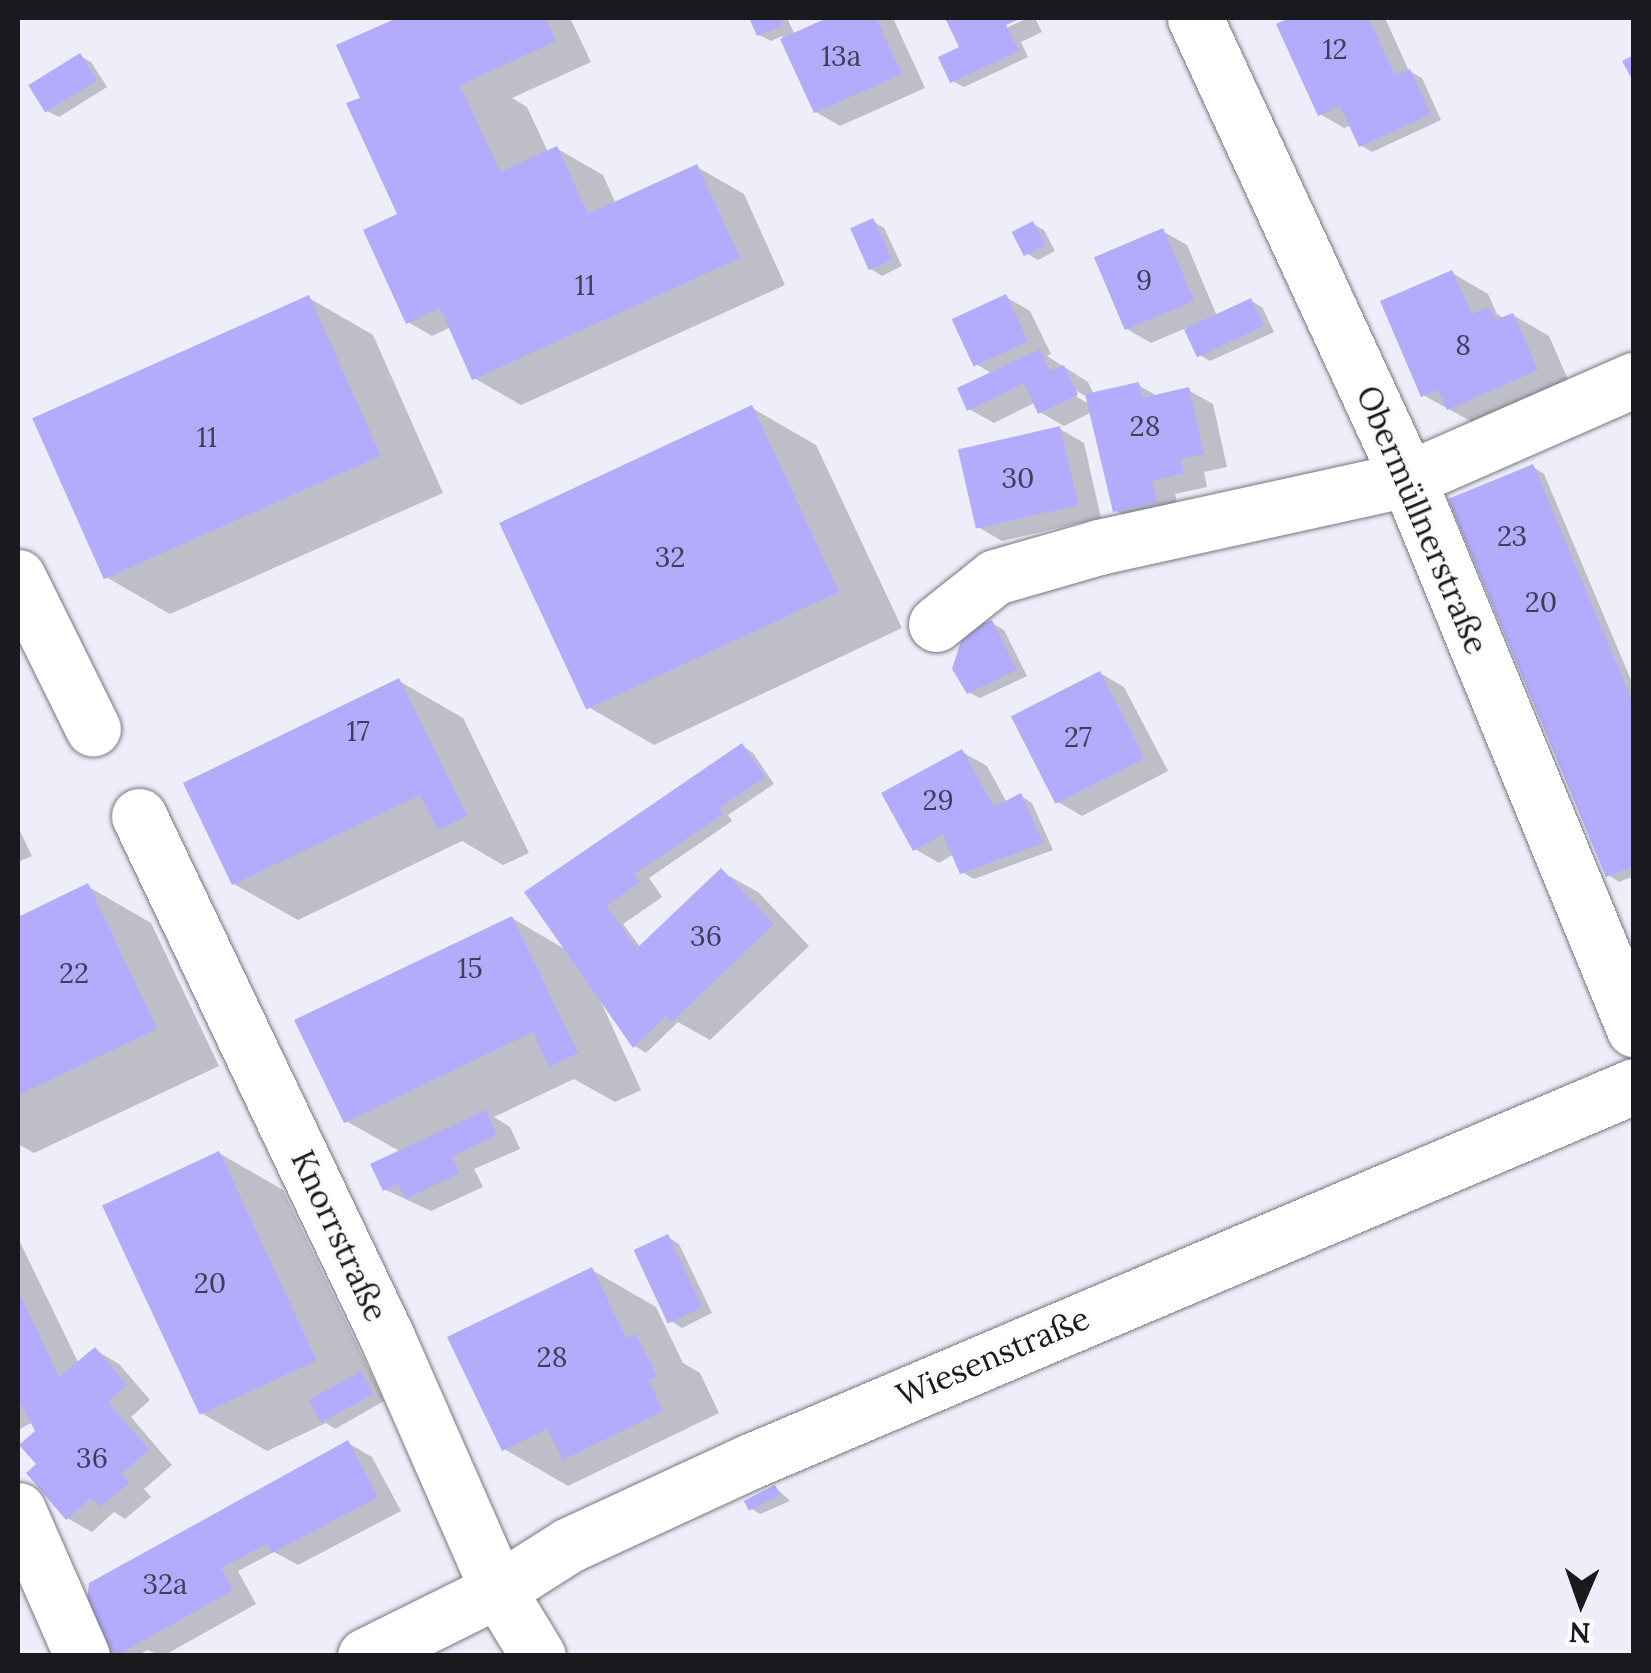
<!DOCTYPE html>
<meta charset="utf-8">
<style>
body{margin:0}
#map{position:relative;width:1651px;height:1673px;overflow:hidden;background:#eeeefa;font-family:Lora,serif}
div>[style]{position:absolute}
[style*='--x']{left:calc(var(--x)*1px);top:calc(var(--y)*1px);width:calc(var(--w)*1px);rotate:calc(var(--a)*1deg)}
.shadow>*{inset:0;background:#0003}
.building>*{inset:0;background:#b4abfd;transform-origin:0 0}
.roads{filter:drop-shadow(0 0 2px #777781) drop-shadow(0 0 2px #777781)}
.minor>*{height:55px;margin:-27.5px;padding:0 27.5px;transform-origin:27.5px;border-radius:27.5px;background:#fff}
span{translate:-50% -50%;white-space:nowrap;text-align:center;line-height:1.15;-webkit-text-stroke:8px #fcfcfe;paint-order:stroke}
.number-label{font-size:28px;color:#403e56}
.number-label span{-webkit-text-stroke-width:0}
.street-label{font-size:32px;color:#1a1a1e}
.frame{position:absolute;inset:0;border:20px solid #1a1a1e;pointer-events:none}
.north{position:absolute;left:1531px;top:1553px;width:100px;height:100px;-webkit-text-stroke:8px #fcfcfe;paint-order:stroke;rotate:182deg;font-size:28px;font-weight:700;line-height:40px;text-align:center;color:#1a1a1e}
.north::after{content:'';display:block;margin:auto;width:35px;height:45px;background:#1a1a1e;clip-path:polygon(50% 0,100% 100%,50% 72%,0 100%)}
</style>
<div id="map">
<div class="shadow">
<div style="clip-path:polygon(403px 18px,570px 18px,591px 62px,512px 98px,527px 107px,548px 152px,556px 148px,603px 175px,616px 204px,697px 167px,744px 194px,785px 285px,521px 405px,474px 378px,451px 327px,432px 336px,408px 322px,402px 220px,363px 98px,340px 47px)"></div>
<div style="clip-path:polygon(752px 18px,787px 18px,795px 35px,833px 18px,893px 18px,925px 88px,840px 126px,816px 112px,782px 36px,771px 41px,759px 35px)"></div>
<div style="clip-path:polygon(948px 18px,1016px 18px,962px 43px,964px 47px,1028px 18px,1035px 18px,1042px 32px,1021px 42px,1028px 57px,964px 87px,952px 81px,962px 48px)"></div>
<div style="clip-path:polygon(1295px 18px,1385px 18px,1409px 71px,1422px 78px,1441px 120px,1372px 152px,1360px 145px,1351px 125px,1344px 128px,1320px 114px,1279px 25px)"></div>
<div style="clip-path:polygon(80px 56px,91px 62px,107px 87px,59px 117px,47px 111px)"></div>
<div style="clip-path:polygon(873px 221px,884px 228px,902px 266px,882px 276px,871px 269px)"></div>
<div style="clip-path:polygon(1033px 224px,1044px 230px,1055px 251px,1038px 260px,1026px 253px)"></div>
<div style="clip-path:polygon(1162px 231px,1187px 245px,1217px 316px,1251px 301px,1262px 307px,1274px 332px,1210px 361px,1198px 354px,1186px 328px,1151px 343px,1127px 329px)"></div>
<div style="clip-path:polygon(1452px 273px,1488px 294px,1497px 314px,1505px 319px,1513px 315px,1549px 336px,1573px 391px,1485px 429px,1423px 395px)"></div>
<div style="clip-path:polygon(evenodd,1006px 297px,1030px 311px,1051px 354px,1047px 356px,1088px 382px,1094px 395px,1138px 385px,1159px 397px,1188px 390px,1213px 404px,1227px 467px,1204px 472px,1207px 487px,1175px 494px,1180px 515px,1139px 524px,1115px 510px,1092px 412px,1064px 426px,1040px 412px,1036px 402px,994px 423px,969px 409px,993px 374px,976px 364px,1006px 297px,1068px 386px,1089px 398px,1089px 404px,1066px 390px,1068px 386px)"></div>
<div style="clip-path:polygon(309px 298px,373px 335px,443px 493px,170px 614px,106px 577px)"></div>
<div style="clip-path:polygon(752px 408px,816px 445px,902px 628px,654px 745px,590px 708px)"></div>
<div style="clip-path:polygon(1060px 429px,1084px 443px,1101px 518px,1002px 541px,978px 527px)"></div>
<div style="clip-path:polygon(1533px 467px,1544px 474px,1634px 687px,1634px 876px,1619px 882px,1608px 875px)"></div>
<div style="clip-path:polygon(992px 623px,1004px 630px,1027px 676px,980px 698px,968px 692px)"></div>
<div style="clip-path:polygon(1100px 673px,1124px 687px,1168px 771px,1082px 816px,1058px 802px)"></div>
<div style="clip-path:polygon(399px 681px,463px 718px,529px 853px,503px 865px,462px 841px,298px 920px,234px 884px)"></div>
<div style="clip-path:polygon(742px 746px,753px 753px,774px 784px,728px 815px,732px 821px,649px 878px,662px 897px,623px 924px,641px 948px,722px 872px,758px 892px,809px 946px,710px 1040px,678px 1022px,646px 1053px,635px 1046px,596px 991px,641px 1090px,615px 1102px,574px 1079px,494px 1117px,510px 1127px,520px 1149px,474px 1169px,483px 1187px,431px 1211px,384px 1189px,401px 1152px,346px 1121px,512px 918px,568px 951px,528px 892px)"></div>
<div style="clip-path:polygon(962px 752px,987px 766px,1007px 803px,1021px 796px,1032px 803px,1053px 850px,974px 879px,962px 872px,954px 854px,939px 863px,915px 849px)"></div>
<div style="clip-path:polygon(18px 827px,32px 856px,18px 862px)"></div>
<div style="clip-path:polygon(87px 886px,151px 923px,219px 1066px,34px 1153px,18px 1144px,18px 919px)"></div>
<div style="clip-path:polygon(219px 1153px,283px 1190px,384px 1401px,335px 1429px,326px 1423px,267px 1451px,203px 1414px)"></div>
<div style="clip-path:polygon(668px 1237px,679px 1244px,712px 1313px,682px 1328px,671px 1321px)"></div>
<div style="clip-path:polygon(18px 1238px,79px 1364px,95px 1350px,119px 1364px,150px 1400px,131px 1417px,172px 1465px,144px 1489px,151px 1497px,125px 1519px,114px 1512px,92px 1532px,67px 1518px,40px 1464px,43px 1433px,33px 1422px,18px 1430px)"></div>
<div style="clip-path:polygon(592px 1270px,656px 1307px,683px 1363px,700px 1373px,719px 1413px,568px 1486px,504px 1449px)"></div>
<div style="clip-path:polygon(348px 1443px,372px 1457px,401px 1511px,298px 1565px,274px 1552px,238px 1571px,256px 1604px,163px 1656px,147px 1650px,137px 1656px,104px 1656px)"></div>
<div style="clip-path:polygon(775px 1487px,790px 1501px,760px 1514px,749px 1507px)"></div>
</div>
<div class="building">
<div style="clip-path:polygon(397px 18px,545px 18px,556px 41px,460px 85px,500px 172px,557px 146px,588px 214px,697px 164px,740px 258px,472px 380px,440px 308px,406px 324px,363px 230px,397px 214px,346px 103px,360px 98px,336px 45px)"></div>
<div style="clip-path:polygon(749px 18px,780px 18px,783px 25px,757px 36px)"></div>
<div style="clip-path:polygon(827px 18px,876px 18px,902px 74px,814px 113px,780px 39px)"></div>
<div style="clip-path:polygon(945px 18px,1022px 18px,1006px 25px,1019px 51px,950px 83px,938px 57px,959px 47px)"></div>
<div style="clip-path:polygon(1289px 18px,1368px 18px,1395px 75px,1410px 69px,1431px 114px,1359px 147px,1340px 106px,1318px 116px,1276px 24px)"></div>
<div style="left:80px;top:53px;width:32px;height:61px;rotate:58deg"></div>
<div style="clip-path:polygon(1634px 55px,1634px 83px,1622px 61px)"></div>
<div style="left:873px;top:218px;width:46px;height:25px;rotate:66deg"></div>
<div style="left:1033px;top:221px;width:27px;height:24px;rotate:63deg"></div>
<div style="left:1163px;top:228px;width:79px;height:75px;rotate:67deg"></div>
<div style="clip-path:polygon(1452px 270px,1472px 314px,1490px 307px,1495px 320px,1513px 313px,1538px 370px,1447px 410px,1438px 390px,1421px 397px,1380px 301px)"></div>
<div style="left:1006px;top:294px;width:52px;height:60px;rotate:65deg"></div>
<div style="left:309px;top:295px;width:176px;height:303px;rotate:66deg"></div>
<div style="left:1251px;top:298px;width:31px;height:74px;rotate:65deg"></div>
<div style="clip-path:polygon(1040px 349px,1050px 371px,1064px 365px,1078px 395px,1038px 414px,1024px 383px,967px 411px,957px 388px)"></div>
<div style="clip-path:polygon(1139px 382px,1142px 398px,1189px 387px,1204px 454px,1181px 459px,1184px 473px,1152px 481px,1157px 502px,1113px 512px,1085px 394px)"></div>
<div style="left:752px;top:405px;width:206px;height:279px;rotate:65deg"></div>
<div style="left:1060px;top:426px;width:81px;height:105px;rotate:77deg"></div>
<div style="clip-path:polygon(1533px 464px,1634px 705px,1634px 866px,1606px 877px,1448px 499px)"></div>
<div style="clip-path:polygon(992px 620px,1017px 670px,967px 694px,952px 669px,965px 629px)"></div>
<div style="left:1100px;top:671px;width:98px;height:100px;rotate:63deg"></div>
<div style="clip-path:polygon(399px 678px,467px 816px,438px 830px,420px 795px,232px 885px,183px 783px)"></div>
<div style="clip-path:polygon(742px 743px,765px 777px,719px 808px,723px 814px,634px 874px,640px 882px,606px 906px,637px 948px,721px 868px,774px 924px,672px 1022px,666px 1016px,633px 1048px,524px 892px)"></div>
<div style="clip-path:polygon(962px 749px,994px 807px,1021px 793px,1043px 843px,960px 874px,943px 834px,913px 851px,881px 793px)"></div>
<div style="clip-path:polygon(88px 883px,157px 1029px,18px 1095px,18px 917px)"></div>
<div style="clip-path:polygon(512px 916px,578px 1053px,549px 1067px,533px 1032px,344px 1123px,294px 1020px)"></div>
<div style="clip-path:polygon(486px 1110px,497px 1135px,452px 1156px,460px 1173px,405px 1199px,398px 1184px,383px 1191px,370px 1164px)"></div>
<div style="left:219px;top:1151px;width:231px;height:129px;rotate:65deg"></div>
<div style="left:668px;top:1234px;width:81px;height:38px;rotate:65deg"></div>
<div style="clip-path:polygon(592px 1267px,626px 1338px,636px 1334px,657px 1376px,649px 1381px,663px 1411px,563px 1460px,547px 1429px,502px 1451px,447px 1337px)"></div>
<div style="clip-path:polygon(18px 1290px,59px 1377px,95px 1347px,127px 1385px,108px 1402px,149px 1450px,121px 1474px,129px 1483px,100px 1507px,91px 1498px,66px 1520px,26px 1473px,36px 1464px,19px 1445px,35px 1431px,18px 1398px)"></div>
<div style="left:361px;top:1371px;width:26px;height:60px;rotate:61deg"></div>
<div style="clip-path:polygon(348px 1440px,378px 1497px,272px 1553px,267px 1544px,221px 1568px,233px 1590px,116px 1656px,101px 1656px,84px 1626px,89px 1583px)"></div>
<div style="left:775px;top:1485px;width:11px;height:35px;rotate:63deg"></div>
</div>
<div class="roads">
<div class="minor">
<div style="--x:1195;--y:18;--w:508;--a:65.2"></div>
<div style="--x:1408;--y:479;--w:595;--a:67.66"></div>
<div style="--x:18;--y:577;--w:169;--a:63.7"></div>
<div style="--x:936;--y:624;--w:75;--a:-38.5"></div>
<div style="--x:995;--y:577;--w:108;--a:-16.1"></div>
<div style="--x:1099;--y:547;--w:316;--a:-12.4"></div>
<div style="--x:1408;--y:479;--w:247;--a:-23.7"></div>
<div style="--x:139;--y:816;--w:575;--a:64.55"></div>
<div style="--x:386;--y:1335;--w:279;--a:66.3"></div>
<div style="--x:498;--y:1590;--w:77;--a:58.8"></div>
<div style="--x:18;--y:1510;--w:159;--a:66.3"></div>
<div style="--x:365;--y:1656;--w:148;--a:-26.4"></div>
<div style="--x:498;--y:1590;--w:84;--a:-32.4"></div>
<div style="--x:569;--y:1545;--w:200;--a:-24.8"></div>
<div style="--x:751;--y:1461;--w:959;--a:-23.01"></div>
</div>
</div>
<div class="number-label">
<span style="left:1335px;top:49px">12</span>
<span style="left:841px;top:56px">13a</span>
<span style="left:1144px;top:280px">9</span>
<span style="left:585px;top:285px">11</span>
<span style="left:1463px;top:345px">8</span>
<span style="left:1145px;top:426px">28</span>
<span style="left:207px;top:437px">11</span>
<span style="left:1018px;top:478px">30</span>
<span style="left:1512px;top:536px">23</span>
<span style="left:670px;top:557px">32</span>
<span style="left:1541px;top:602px">20</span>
<span style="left:358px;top:731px">17</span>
<span style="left:1078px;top:737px">27</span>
<span style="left:938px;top:800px">29</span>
<span style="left:706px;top:936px">36</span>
<span style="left:470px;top:968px">15</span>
<span style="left:74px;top:973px">22</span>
<span style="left:210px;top:1283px">20</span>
<span style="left:552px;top:1357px">28</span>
<span style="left:92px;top:1458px">36</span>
<span style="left:165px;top:1584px">32a</span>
</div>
<div class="street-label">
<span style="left:1422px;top:520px;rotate:67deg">Obermüllnerstraße</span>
<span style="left:339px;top:1236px;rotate:65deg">Knorrstraße</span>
<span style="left:993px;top:1357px;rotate:-23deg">Wiesenstraße</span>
</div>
<div class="frame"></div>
<div class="north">N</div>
</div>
